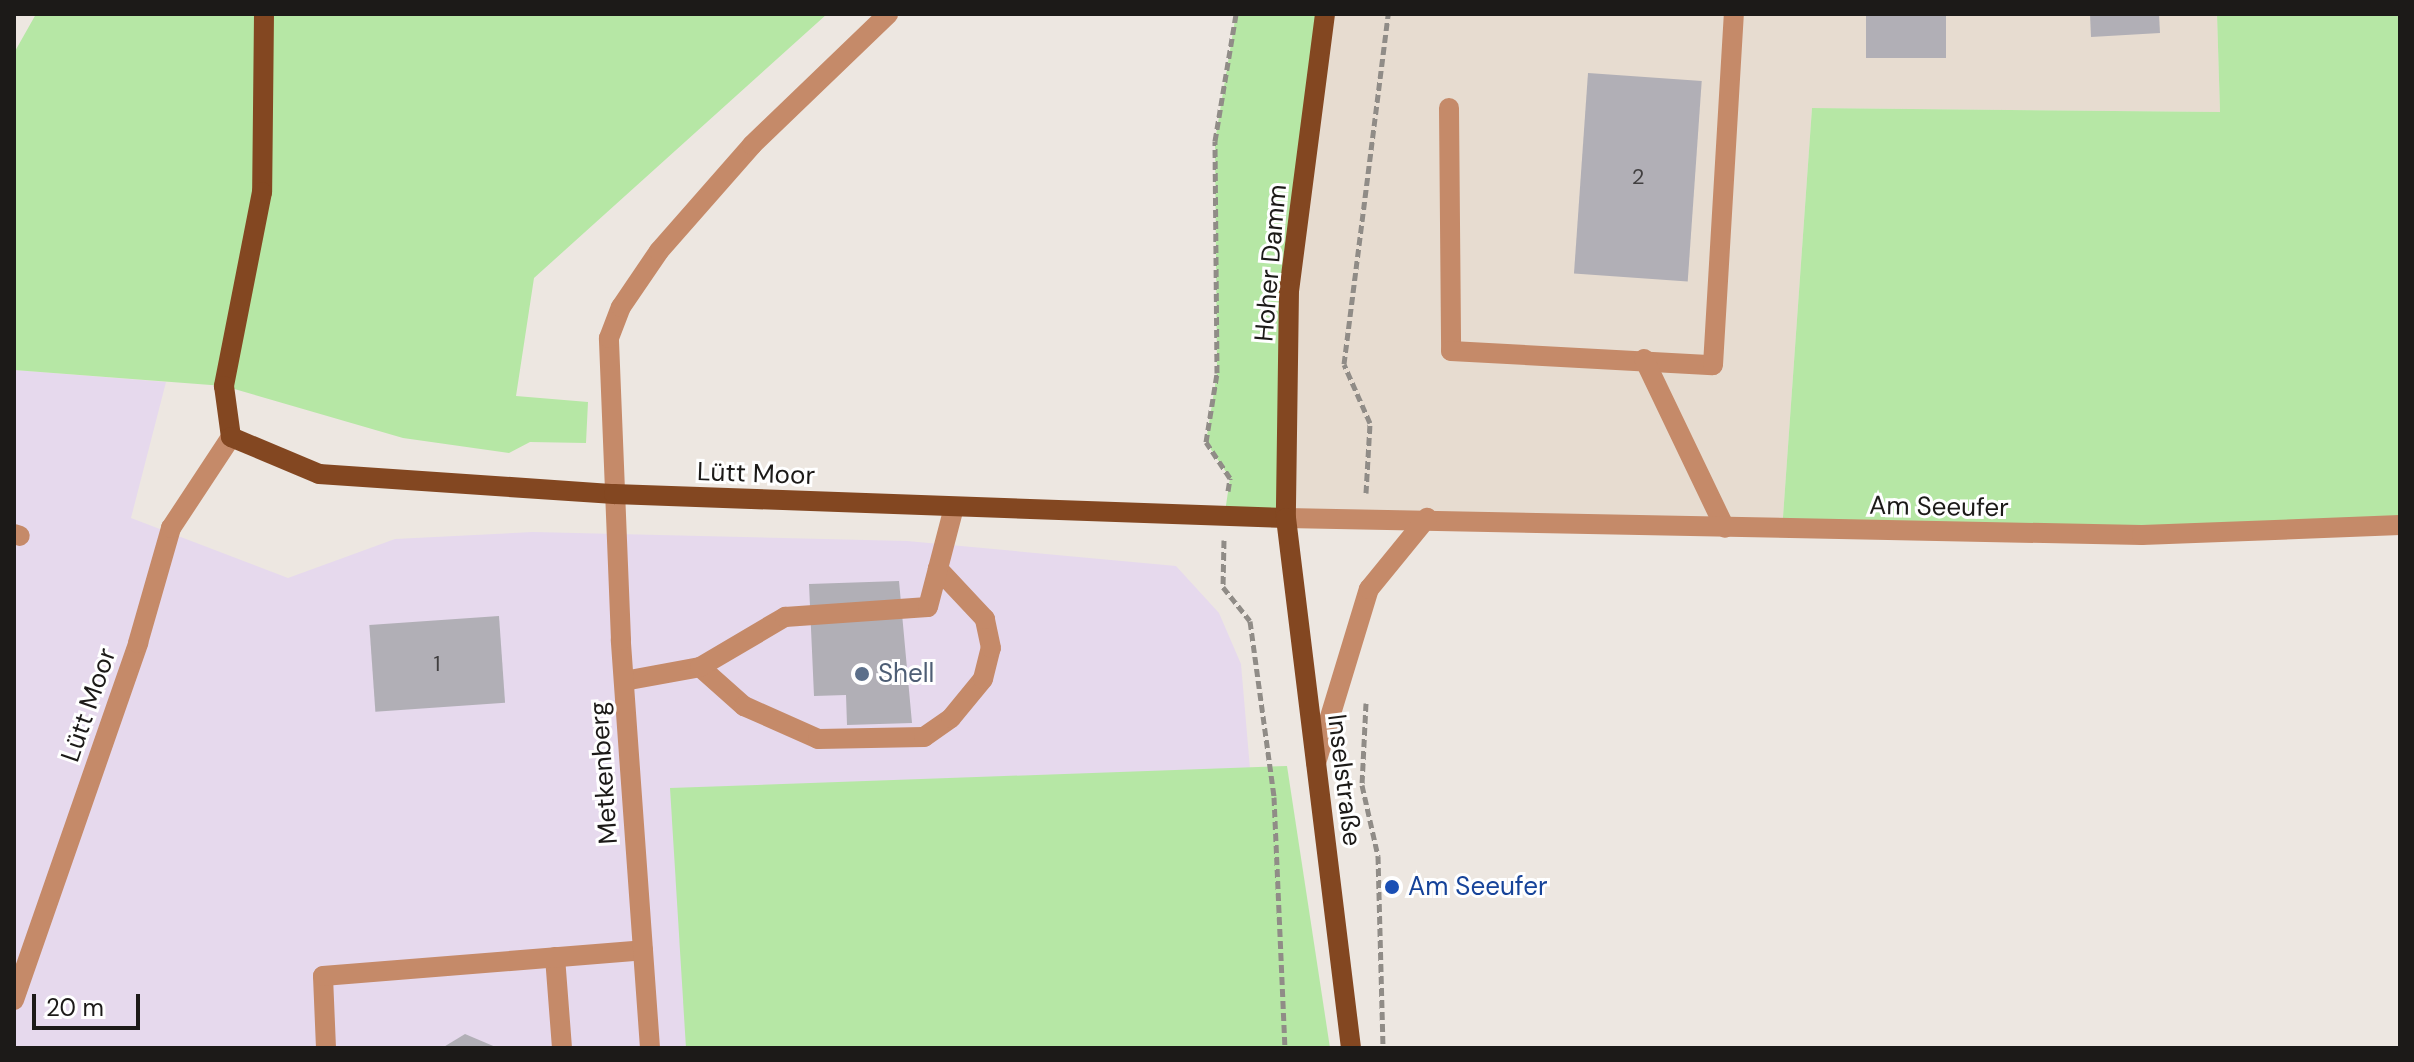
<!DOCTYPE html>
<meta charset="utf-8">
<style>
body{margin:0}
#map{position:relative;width:2414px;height:1062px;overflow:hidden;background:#ede7e1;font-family:"DM Sans",sans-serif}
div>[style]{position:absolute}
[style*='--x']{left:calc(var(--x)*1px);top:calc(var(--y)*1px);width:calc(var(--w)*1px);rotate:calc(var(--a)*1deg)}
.commercial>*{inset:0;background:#e6d9ed}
.built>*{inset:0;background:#e7dcd0}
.green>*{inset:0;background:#b6e7a5}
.building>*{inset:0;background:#b1afb6;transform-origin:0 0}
.path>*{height:5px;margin-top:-2.5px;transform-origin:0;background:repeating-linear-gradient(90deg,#908c87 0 8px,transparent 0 12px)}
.minor>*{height:20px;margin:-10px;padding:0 10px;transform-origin:10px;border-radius:10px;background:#c58a69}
.major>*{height:20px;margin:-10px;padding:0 10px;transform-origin:10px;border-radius:10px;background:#834721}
.dots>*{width:22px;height:22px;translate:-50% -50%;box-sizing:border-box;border:4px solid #fff;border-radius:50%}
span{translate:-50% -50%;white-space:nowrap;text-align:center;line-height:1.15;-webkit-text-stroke:6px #fff;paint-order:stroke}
.number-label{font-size:22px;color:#413f40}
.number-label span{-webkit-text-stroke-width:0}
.street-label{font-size:26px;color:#1c1a18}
.service-label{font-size:26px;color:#4e5e75}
.left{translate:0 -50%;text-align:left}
.transit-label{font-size:26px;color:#164399}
.frame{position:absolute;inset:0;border:16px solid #1c1a18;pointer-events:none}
.scale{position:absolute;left:32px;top:994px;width:108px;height:36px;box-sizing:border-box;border:4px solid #1c1a18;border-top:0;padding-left:10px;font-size:24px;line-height:28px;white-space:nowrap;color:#1c1a18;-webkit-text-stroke:6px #fff;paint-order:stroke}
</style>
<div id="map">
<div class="commercial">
<div style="clip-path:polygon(14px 370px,166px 382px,131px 518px,288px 578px,395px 539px,533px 532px,907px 541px,1176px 566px,1219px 613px,1241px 664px,1274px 1048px,14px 1048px)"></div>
</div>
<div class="built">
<div style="clip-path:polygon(1325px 14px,2217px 14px,2220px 112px,1812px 108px,1782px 531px,1286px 518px,1289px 290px)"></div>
</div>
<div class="green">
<div style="clip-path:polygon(36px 14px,827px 14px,534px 278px,516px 396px,588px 402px,586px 443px,530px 442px,509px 453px,403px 438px,224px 386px,14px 370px,14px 53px)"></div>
<div style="clip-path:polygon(1236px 14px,1325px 14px,1289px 290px,1286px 518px,1224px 519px,1230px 478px,1206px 442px,1217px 373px,1215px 141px)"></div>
<div style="clip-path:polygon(2217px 14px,2400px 14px,2400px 525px,1782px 531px,1812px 108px,2220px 112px)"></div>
<div style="clip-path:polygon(1287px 766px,1330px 1048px,686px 1048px,670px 788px)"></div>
</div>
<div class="building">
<div style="left:1866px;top:14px;width:80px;height:44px"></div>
<div style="clip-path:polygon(2090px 14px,2159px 14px,2160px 33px,2091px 37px)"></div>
<div style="left:1588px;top:73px;width:114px;height:201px;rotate:4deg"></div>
<div style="clip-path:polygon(899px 581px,912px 723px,847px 725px,846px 695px,814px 696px,809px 584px)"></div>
<div style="left:499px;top:616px;width:87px;height:130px;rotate:86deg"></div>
<div style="clip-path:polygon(465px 1034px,498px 1048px,442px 1048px)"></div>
</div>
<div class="path">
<div style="--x:1228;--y:491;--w:13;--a:-81"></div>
<div style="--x:1230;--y:478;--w:43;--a:-123.7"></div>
<div style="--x:1206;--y:442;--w:70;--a:-80.9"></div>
<div style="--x:1217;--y:373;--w:232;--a:-90.5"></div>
<div style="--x:1215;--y:141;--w:129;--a:-80.6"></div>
<div style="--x:1366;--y:493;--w:70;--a:-86.7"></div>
<div style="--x:1370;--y:423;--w:64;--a:-113.8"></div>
<div style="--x:1344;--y:364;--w:353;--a:-82.8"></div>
<div style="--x:1224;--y:540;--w:47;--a:91.2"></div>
<div style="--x:1223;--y:587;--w:43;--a:51.5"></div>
<div style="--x:1250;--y:621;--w:178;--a:82.2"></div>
<div style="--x:1274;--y:797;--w:251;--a:87.5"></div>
<div style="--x:1366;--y:703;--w:82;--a:92.8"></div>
<div style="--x:1362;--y:785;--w:73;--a:77.3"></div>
<div style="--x:1378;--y:856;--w:192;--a:88.5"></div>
</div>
<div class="minor">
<div style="--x:1449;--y:108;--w:243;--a:89.5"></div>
<div style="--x:1451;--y:351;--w:262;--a:3.1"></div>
<div style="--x:1713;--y:365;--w:352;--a:-86.6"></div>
<div style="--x:1644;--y:359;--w:187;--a:64.4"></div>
<div style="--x:1286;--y:518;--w:856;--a:1.14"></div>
<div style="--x:2142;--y:535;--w:258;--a:-2.2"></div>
<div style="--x:14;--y:534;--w:6;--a:18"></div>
<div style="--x:700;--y:667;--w:59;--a:41.6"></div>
<div style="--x:744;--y:706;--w:81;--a:24"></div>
<div style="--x:818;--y:739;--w:106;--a:-1.1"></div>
<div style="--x:924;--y:737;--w:33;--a:-35"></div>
<div style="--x:951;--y:718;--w:50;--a:-50.6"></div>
<div style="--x:983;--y:679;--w:32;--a:-76"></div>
<div style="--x:991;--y:648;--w:30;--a:-102"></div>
<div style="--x:985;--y:619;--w:69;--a:-133.2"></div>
<div style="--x:624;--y:681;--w:77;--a:-10.4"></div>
<div style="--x:700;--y:667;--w:99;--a:-30.5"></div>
<div style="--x:785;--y:617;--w:143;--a:-4"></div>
<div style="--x:928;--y:607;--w:103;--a:-75.4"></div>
<div style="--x:1316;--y:763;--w:182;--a:-73.1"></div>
<div style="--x:1369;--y:589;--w:92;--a:-50.8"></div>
<div style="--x:555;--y:957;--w:91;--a:85.6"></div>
<div style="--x:14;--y:1000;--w:378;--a:-70.8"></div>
<div style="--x:138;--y:643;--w:120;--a:-74"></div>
<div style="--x:171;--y:528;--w:109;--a:-56.6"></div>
<div style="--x:326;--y:1048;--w:72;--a:-92.4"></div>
<div style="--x:323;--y:976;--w:321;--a:-4.6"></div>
<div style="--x:650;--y:1048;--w:409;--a:-94.1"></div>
<div style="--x:621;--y:640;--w:302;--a:-92.3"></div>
<div style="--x:609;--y:338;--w:33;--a:-69"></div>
<div style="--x:621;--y:307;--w:68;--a:-55.8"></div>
<div style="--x:659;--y:251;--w:141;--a:-48.7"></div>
<div style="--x:752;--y:145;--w:189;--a:-43.9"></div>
</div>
<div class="major">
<div style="--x:264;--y:14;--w:178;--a:90.6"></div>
<div style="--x:262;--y:192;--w:198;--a:101.1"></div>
<div style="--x:224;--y:386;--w:51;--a:82.2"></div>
<div style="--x:231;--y:437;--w:95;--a:22.8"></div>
<div style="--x:319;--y:474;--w:296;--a:3.9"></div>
<div style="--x:614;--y:494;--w:672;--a:2.05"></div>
<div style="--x:1325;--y:14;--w:278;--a:97.4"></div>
<div style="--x:1289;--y:290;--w:228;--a:90.8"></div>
<div style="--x:1286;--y:518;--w:534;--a:83.01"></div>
</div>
<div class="dots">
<div style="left:862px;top:674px;background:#5c6f8a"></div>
<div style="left:1392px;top:887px;background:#1a4fb4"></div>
</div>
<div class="number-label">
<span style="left:1638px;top:177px">2</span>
<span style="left:437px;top:664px">1</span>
</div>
<div class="street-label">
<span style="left:1271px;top:263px;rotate:-85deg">Hoher Damm</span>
<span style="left:756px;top:474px;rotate:2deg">Lütt Moor</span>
<span style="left:1939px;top:507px;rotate:1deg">Am Seeufer</span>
<span style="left:89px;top:705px;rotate:-71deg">Lütt Moor</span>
<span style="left:604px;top:773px;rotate:-94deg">Metkenberg</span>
<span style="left:1344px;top:780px;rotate:83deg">Inselstraße</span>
</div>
<div class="service-label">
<span class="left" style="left:878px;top:674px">Shell</span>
</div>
<div class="transit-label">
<span class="left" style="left:1408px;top:887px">Am Seeufer</span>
</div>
<div class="frame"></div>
<div class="scale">20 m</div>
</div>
